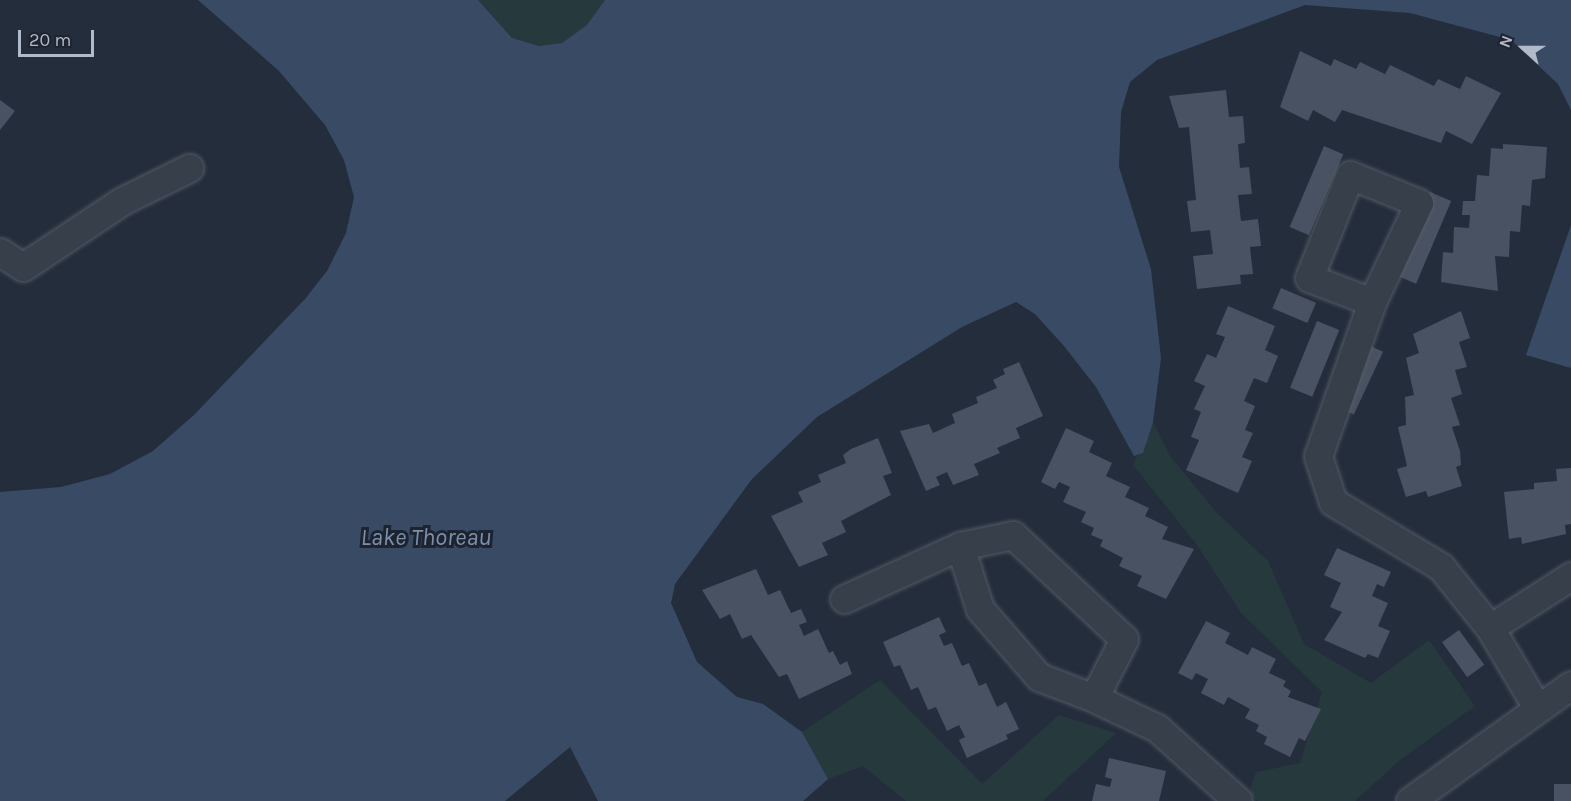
<!DOCTYPE html>
<style>
body{margin:0}
#map{position:relative;width:1571px;height:801px;overflow:hidden;background:#242d3b;font-family:Karla,sans-serif}
div>[style]{position:absolute}
[style*='--x']{left:calc(var(--x)*1px);top:calc(var(--y)*1px);width:calc(var(--w)*1px);rotate:calc(var(--a)*1deg)}
.green>*{inset:0;background:#26393c}
.water>*{inset:0;background:#394b64}
.building>*{inset:0;background:#485262;transform-origin:0 0}
.roads{filter:drop-shadow(0 0 2px #535a66) drop-shadow(0 0 2px #535a66)}
.minor>*{height:27px;margin:-13.5px;padding:0 13.5px;transform-origin:13.5px;border-radius:13.5px;background:#373f4b}
span{translate:-50% -50%;white-space:nowrap;text-align:center;line-height:1.15;-webkit-text-stroke:6px #1d2430;paint-order:stroke}
.water-label{font-size:24px;color:#7c90ae;font-style:italic}
.north{position:absolute;left:1493px;top:18px;width:60px;height:60px;-webkit-text-stroke:4px #1d2430;paint-order:stroke;rotate:291deg;font-size:16px;font-weight:700;line-height:24px;text-align:center;color:#b3bac7}
.north::after{content:'';display:block;margin:auto;width:21px;height:27px;background:#b3bac7;clip-path:polygon(50% 0,100% 100%,50% 72%,0 100%)}
.scale{position:absolute;left:18px;top:30px;width:76px;height:27px;box-sizing:border-box;border:3px solid #b3bac7;border-top:0;padding-left:8px;font-size:18px;line-height:21px;white-space:nowrap;color:#b3bac7;-webkit-text-stroke:4px #1d2430;paint-order:stroke}
</style>
<div id="map">
<div class="green">
<div style="clip-path:polygon(478px 0,605px 0,588px 25px,562px 43px,539px 46px,512px 38px)"></div>
<div style="clip-path:polygon(1153px 422px,1170px 456px,1216px 512px,1268px 561px,1304px 644px,1371px 683px,1429px 640px,1475px 706px,1400px 760px,1355px 801px,1258px 801px,1249px 793px,1256px 772px,1300px 763px,1322px 692px,1241px 613px,1197px 545px,1133px 465px)"></div>
<div style="clip-path:polygon(880px 680px,982px 784px,1059px 715px,1116px 733px,1043px 801px,906px 801px,863px 766px,828px 779px,802px 732px)"></div>
</div>
<div class="water">
<div style="clip-path:polygon(198px 0,478px 0,512px 38px,539px 46px,562px 43px,587px 25px,605px 0,1571px 0,1571px 110px,1558px 84px,1511px 40px,1410px 13px,1305px 5px,1157px 60px,1130px 82px,1121px 112px,1119px 167px,1151px 269px,1161px 358px,1153px 422px,1143px 453px,1134px 456px,1096px 387px,1064px 346px,1035px 314px,1016px 302px,962px 327px,817px 417px,752px 479px,675px 584px,671px 603px,697px 662px,737px 697px,763px 704px,802px 732px,828px 779px,803px 801px,598px 801px,570px 747px,505px 801px,0 801px,0 492px,61px 487px,110px 474px,153px 451px,194px 415px,305px 299px,327px 271px,346px 233px,354px 197px,344px 160px,325px 125px,279px 71px)"></div>
<div style="clip-path:polygon(1571px 225px,1571px 368px,1526px 355px)"></div>
</div>
<div class="building">
<div style="clip-path:polygon(1300px 51px,1331px 66px,1334px 59px,1356px 69px,1360px 62px,1385px 74px,1390px 65px,1434px 86px,1438px 79px,1460px 89px,1466px 76px,1501px 93px,1472px 144px,1446px 131px,1441px 143px,1342px 110px,1335px 122px,1313px 110px,1308px 121px,1280px 107px)"></div>
<div style="clip-path:polygon(1226px 90px,1229px 117px,1243px 116px,1245px 143px,1238px 144px,1240px 168px,1249px 167px,1252px 194px,1238px 195px,1241px 221px,1258px 219px,1261px 246px,1250px 247px,1253px 274px,1240px 275px,1241px 284px,1197px 289px,1193px 256px,1213px 254px,1210px 230px,1191px 232px,1187px 201px,1196px 200px,1189px 127px,1179px 128px,1169px 96px)"></div>
<div style="clip-path:polygon(0 100px,15px 111px,0 130px)"></div>
<div style="clip-path:polygon(1503px 144px,1547px 147px,1545px 178px,1532px 180px,1530px 206px,1522px 205px,1520px 232px,1510px 231px,1509px 257px,1495px 256px,1498px 291px,1441px 282px,1443px 252px,1453px 253px,1454px 227px,1469px 228px,1470px 215px,1462px 215px,1463px 201px,1475px 201px,1477px 175px,1489px 176px,1491px 148px,1503px 149px)"></div>
<div style="left:1324px;top:146px;width:21px;height:88px;rotate:23deg"></div>
<div style="left:1430px;top:192px;width:23px;height:90px;rotate:23deg"></div>
<div style="left:1281px;top:288px;width:38px;height:22px;rotate:23deg"></div>
<div style="clip-path:polygon(1228px 306px,1275px 326px,1265px 350px,1278px 356px,1267px 383px,1254px 378px,1244px 401px,1255px 406px,1245px 430px,1253px 433px,1242px 457px,1252px 461px,1238px 493px,1186px 470px,1199px 440px,1191px 437px,1201px 412px,1194px 409px,1205px 386px,1194px 381px,1207px 354px,1216px 358px,1225px 337px,1216px 334px)"></div>
<div style="clip-path:polygon(1461px 311px,1470px 338px,1459px 342px,1467px 367px,1455px 370px,1462px 394px,1451px 398px,1460px 425px,1452px 427px,1460px 451px,1461px 465px,1456px 467px,1462px 486px,1428px 497px,1426px 491px,1406px 497px,1397px 469px,1407px 466px,1398px 427px,1406px 425px,1405px 397px,1414px 395px,1406px 358px,1419px 353px,1413px 334px)"></div>
<div style="left:1317px;top:321px;width:24px;height:72px;rotate:22deg"></div>
<div style="left:1364px;top:343px;width:21px;height:69px;rotate:25deg"></div>
<div style="clip-path:polygon(1019px 362px,1043px 416px,1016px 428px,1020px 438px,997px 448px,1000px 453px,974px 464px,979px 475px,953px 485px,947px 472px,936px 477px,940px 485px,926px 491px,900px 431px,929px 424px,933px 433px,955px 423px,952px 414px,978px 403px,976px 397px,997px 388px,993px 380px,1005px 374px,1003px 369px)"></div>
<div style="clip-path:polygon(1066px 428px,1094px 441px,1089px 452px,1112px 463px,1106px 476px,1130px 487px,1125px 497px,1149px 508px,1145px 516px,1168px 527px,1162px 539px,1194px 549px,1166px 599px,1137px 586px,1142px 576px,1119px 566px,1123px 558px,1100px 546px,1103px 540px,1091px 535px,1094px 528px,1081px 522px,1086px 512px,1063px 502px,1070px 487px,1059px 482px,1055px 489px,1041px 482px)"></div>
<div style="clip-path:polygon(878px 438px,892px 473px,883px 476px,891px 495px,841px 521px,846px 532px,822px 543px,828px 555px,799px 567px,771px 516px,803px 502px,798px 492px,821px 482px,818px 475px,846px 463px,843px 455px,851px 449px)"></div>
<div style="clip-path:polygon(1571px 468px,1571px 524px,1565px 525px,1566px 534px,1522px 544px,1521px 537px,1509px 539px,1504px 492px,1534px 489px,1534px 483px,1557px 481px,1556px 469px)"></div>
<div style="clip-path:polygon(1337px 548px,1391px 572px,1384px 587px,1377px 584px,1372px 596px,1388px 603px,1378px 626px,1390px 631px,1378px 658px,1368px 654px,1365px 658px,1324px 640px,1342px 612px,1330px 607px,1341px 583px,1324px 575px)"></div>
<div style="clip-path:polygon(756px 569px,768px 595px,780px 590px,791px 613px,801px 609px,807px 622px,799px 625px,804px 636px,818px 629px,829px 653px,833px 651px,840px 665px,847px 661px,852px 674px,799px 699px,787px 674px,779px 677px,751px 635px,742px 639px,730px 614px,720px 619px,702px 590px)"></div>
<div style="clip-path:polygon(939px 617px,946px 632px,939px 635px,944px 646px,952px 643px,962px 666px,969px 663px,979px 686px,986px 683px,997px 707px,1006px 702px,1019px 729px,1006px 735px,1008px 739px,967px 758px,959px 740px,965px 737px,959px 725px,947px 731px,936px 707px,928px 710px,918px 687px,911px 690px,900px 665px,894px 667px,883px 642px)"></div>
<div style="clip-path:polygon(1206px 621px,1230px 633px,1225px 643px,1248px 655px,1252px 647px,1276px 659px,1269px 673px,1286px 681px,1283px 686px,1291px 691px,1288px 697px,1321px 709px,1305px 741px,1299px 738px,1290px 757px,1264px 744px,1267px 737px,1256px 731px,1259px 725px,1245px 718px,1250px 709px,1228px 697px,1224px 705px,1201px 693px,1208px 679px,1196px 673px,1192px 680px,1178px 673px)"></div>
<div style="left:1459px;top:630px;width:43px;height:21px;rotate:54deg"></div>
<div style="clip-path:polygon(1109px 758px,1166px 771px,1159px 801px,1092px 801px,1096px 784px,1110px 787px,1112px 779px,1105px 777px)"></div>
<div style="left:1571px;top:784px;width:17px;height:17px;rotate:90deg"></div>
</div>
<div class="roads">
<div class="minor">
<div style="--x:0;--y:252;--w:27;--a:33"></div>
<div style="--x:23;--y:267;--w:119;--a:-33.7"></div>
<div style="--x:122;--y:201;--w:75;--a:-26.2"></div>
<div style="--x:1372;--y:302;--w:67;--a:-159.1"></div>
<div style="--x:1309;--y:278;--w:111;--a:-68.3"></div>
<div style="--x:1350;--y:175;--w:74;--a:22.1"></div>
<div style="--x:1419;--y:203;--w:110;--a:115.4"></div>
<div style="--x:1372;--y:302;--w:163;--a:109.3"></div>
<div style="--x:1318;--y:456;--w:48;--a:71.9"></div>
<div style="--x:1333;--y:502;--w:126;--a:31"></div>
<div style="--x:1441;--y:567;--w:78;--a:51.2"></div>
<div style="--x:1490;--y:628;--w:92;--a:59.3"></div>
<div style="--x:1013;--y:535;--w:152;--a:43.1"></div>
<div style="--x:1124;--y:639;--w:66;--a:117"></div>
<div style="--x:1094;--y:698;--w:59;--a:-159.1"></div>
<div style="--x:1039;--y:677;--w:90;--a:-130.9"></div>
<div style="--x:980;--y:609;--w:66;--a:-107.6"></div>
<div style="--x:960;--y:546;--w:54;--a:-11.7"></div>
<div style="--x:844;--y:599;--w:128;--a:-24.6"></div>
<div style="--x:1490;--y:628;--w:96;--a:-32.7"></div>
<div style="--x:1094;--y:698;--w:70;--a:25.5"></div>
<div style="--x:1157;--y:728;--w:109;--a:42"></div>
<div style="--x:1410;--y:801;--w:198;--a:-35.8"></div>
</div>
</div>
<div class="water-label">
<span style="left:426px;top:538px">Lake Thoreau</span>
</div>
<div class="north">N</div>
<div class="scale">20 m</div>
</div>
